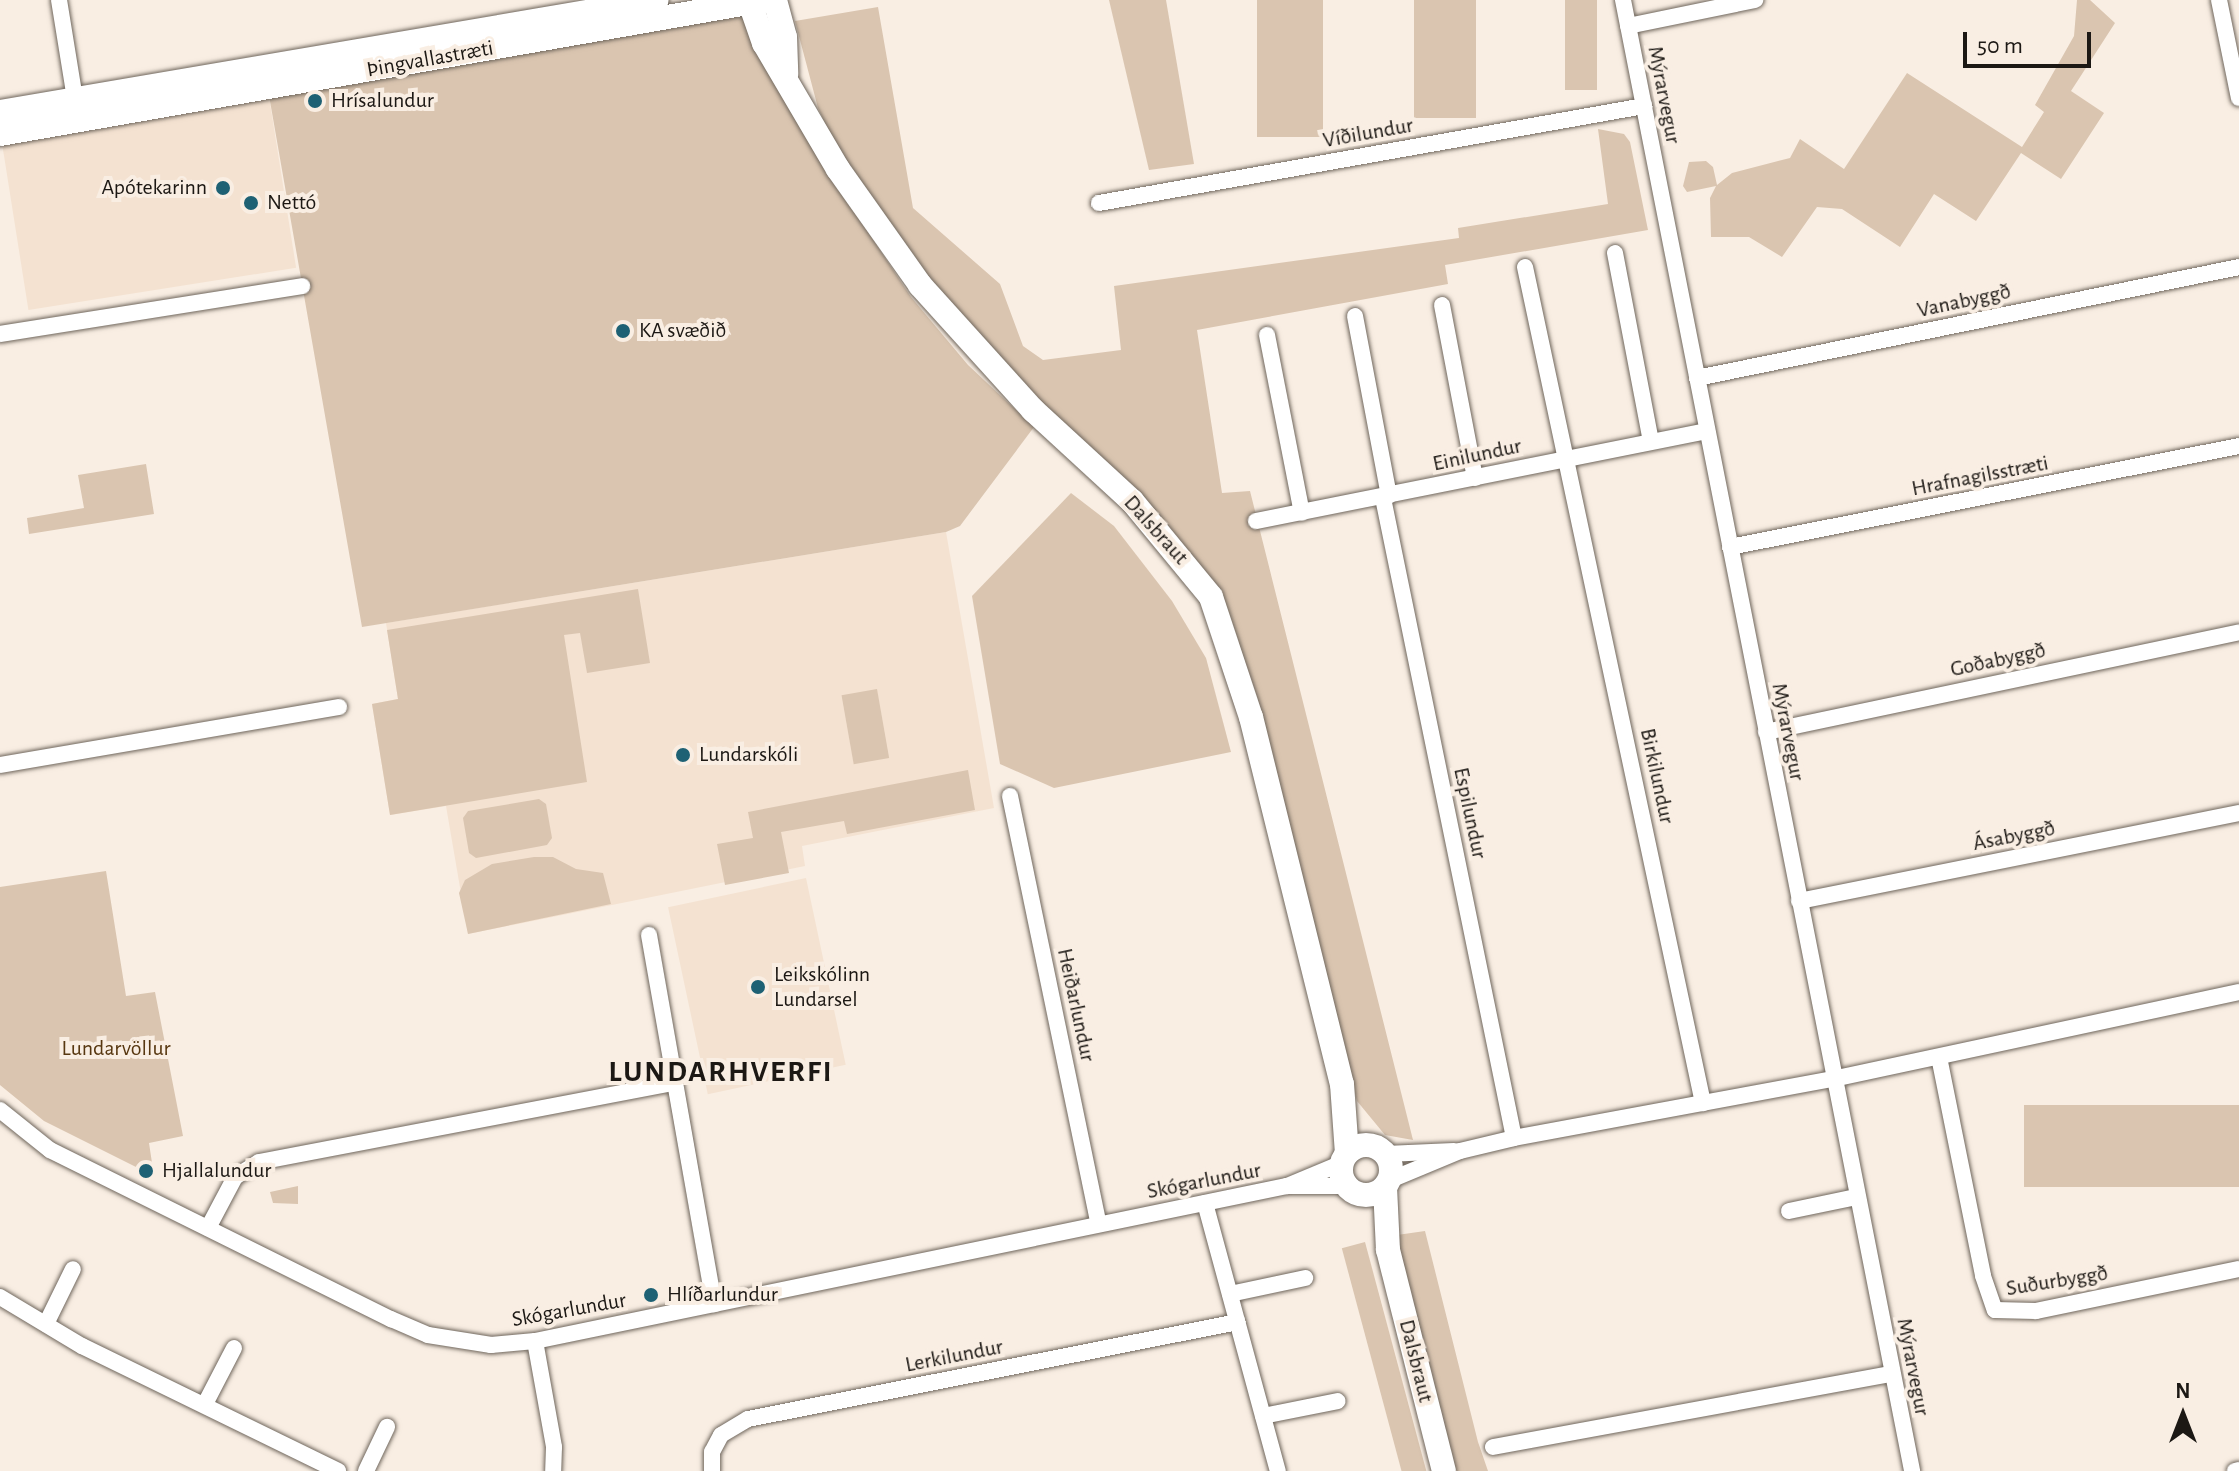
<!DOCTYPE html>
<meta charset="utf-8">
<style>
body{margin:0}
#map{position:relative;width:2239px;height:1471px;overflow:hidden;background:#f9eee3;font-family:"Alegreya Sans",sans-serif}
div>[style]{position:absolute}
[style*='--x']{left:calc(var(--x)*1px);top:calc(var(--y)*1px);width:calc(var(--w)*1px);rotate:calc(var(--a)*1deg)}
.built>*{inset:0;background:#f4e2d1;transform-origin:0 0}
.green>*{inset:0;background:#dac5b0;transform-origin:0 0}
.roads{filter:drop-shadow(0 0 2px #6f665c) drop-shadow(0 0 2px #6f665c)}
.street>*{height:16px;margin:-8px;padding:0 8px;transform-origin:8px;border-radius:8px;background:#fff}
.secondary>*{height:24px;margin:-12px;padding:0 12px;transform-origin:12px;border-radius:12px;background:#fff}
.secondary>.ring{margin:-12px;padding:0;box-sizing:content-box;background:none;border:24px solid #fff;border-radius:50%}
.dots>*{width:22px;height:22px;translate:-50% -50%;box-sizing:border-box;border:4px solid #f9eee3;border-radius:50%}
span{translate:-50% -50%;white-space:nowrap;text-align:center;line-height:1.15;-webkit-text-stroke:8px #f9eee3;paint-order:stroke}
.street-label{font-size:22px;color:#1c1814}
.poi-label{font-size:22px;color:#1c1814}
.left{translate:0 -50%;text-align:left}
.right{translate:-100% -50%;text-align:right}
.park-label{font-size:22px;color:#573710}
.district-label{font-size:30px;color:#1c1814;font-weight:700;letter-spacing:2px}
.north{position:absolute;left:2143px;top:1375px;width:80px;height:80px;-webkit-text-stroke:6px #f9eee3;paint-order:stroke;rotate:0deg;font-size:22px;font-weight:700;line-height:32px;text-align:center;color:#1c1814}
.north::after{content:'';display:block;margin:auto;width:28px;height:36px;background:#1c1814;clip-path:polygon(50% 0,100% 100%,50% 72%,0 100%)}
.scale{position:absolute;left:1963px;top:32px;width:128px;height:36px;box-sizing:border-box;border:4px solid #1c1814;border-top:0;padding-left:10px;font-size:24px;line-height:28px;white-space:nowrap;color:#1c1814;-webkit-text-stroke:6px #f9eee3;paint-order:stroke}
</style>
<div id="map">
<div class="built">
<div style="left:267px;top:84px;width:186px;height:271px;rotate:81deg"></div>
<div style="clip-path:polygon(946px 532px,994px 808px,802px 846px,805px 866px,468px 934px,446px 806px,390px 815px,372px 704px,398px 699px,386px 623px)"></div>
<div style="left:806px;top:878px;width:191px;height:141px;rotate:78deg"></div>
</div>
<div class="green">
<div style="clip-path:polygon(1109px 0,1166px 0,1194px 164px,1149px 170px)"></div>
<div style="left:1257px;top:0;width:66px;height:137px"></div>
<div style="left:1414px;top:0;width:62px;height:118px"></div>
<div style="left:1565px;top:0;width:32px;height:90px"></div>
<div style="clip-path:polygon(2077px 0,2090px 0,2115px 23px,2071px 91px,2104px 113px,2061px 179px,2021px 153px,1976px 221px,1934px 194px,1900px 247px,1842px 209px,1817px 207px,1782px 257px,1749px 237px,1711px 237px,1710px 198px,1716px 186px,1687px 192px,1683px 186px,1689px 162px,1706px 161px,1713px 167px,1717px 185px,1732px 173px,1790px 158px,1800px 139px,1844px 169px,1907px 73px,2022px 147px,2044px 112px,2035px 105px,2074px 36px)"></div>
<div style="clip-path:polygon(878px 7px,913px 208px,1000px 284px,1023px 346px,1043px 360px,1121px 350px,1114px 286px,1459px 238px,1458px 228px,1608px 204px,1598px 129px,1624px 134px,1630px 142px,1648px 230px,1445px 265px,1448px 284px,1197px 330px,1222px 493px,1250px 491px,1413px 1140px,1385px 1135px,1357px 1101px,1237px 640px,974px 336px,849px 176px,818px 108px,795px 21px)"></div>
<div style="clip-path:polygon(740px 11px,805px 137px,911px 297px,968px 365px,1034px 427px,960px 526px,946px 532px,362px 627px,267px 84px)"></div>
<div style="clip-path:polygon(146px 464px,154px 514px,29px 534px,27px 518px,84px 508px,78px 475px)"></div>
<div style="clip-path:polygon(1071px 493px,1114px 526px,1172px 601px,1206px 658px,1231px 752px,1054px 788px,1000px 764px,972px 596px)"></div>
<div style="clip-path:polygon(638px 589px,650px 663px,587px 673px,580px 633px,564px 635px,587px 782px,390px 815px,372px 704px,398px 699px,387px 630px)"></div>
<div style="left:877px;top:689px;width:70px;height:36px;rotate:80deg"></div>
<div style="clip-path:polygon(968px 770px,975px 810px,847px 834px,844px 821px,781px 832px,789px 873px,725px 885px,717px 844px,753px 838px,748px 812px)"></div>
<div style="clip-path:polygon(539px 799px,546px 804px,552px 838px,547px 845px,476px 858px,469px 853px,463px 818px,468px 811px)"></div>
<div style="clip-path:polygon(534px 857px,553px 857px,576px 869px,603px 873px,611px 904px,468px 934px,459px 893px,465px 880px,492px 864px)"></div>
<div style="clip-path:polygon(106px 871px,126px 996px,155px 992px,183px 1136px,149px 1143px,154px 1176px,44px 1121px,0 1085px,0 887px)"></div>
<div style="left:2239px;top:1105px;width:82px;height:215px;rotate:90deg"></div>
<div style="clip-path:polygon(298px 1186px,298px 1204px,273px 1203px,270px 1192px)"></div>
<div style="clip-path:polygon(1425px 1231px,1478px 1442px,1488px 1471px,1453px 1471px,1390px 1236px)"></div>
<div style="left:1365px;top:1242px;width:237px;height:24px;rotate:75deg"></div>
</div>
<div class="roads">
<div class="street">
<div style="--x:59;--y:0;--w:100;--a:80.8"></div>
<div style="--x:1623;--y:0;--w:1499;--a:78.88"></div>
<div style="--x:2219;--y:0;--w:100;--a:78.5"></div>
<div style="--x:1628;--y:26;--w:130;--a:-11.6"></div>
<div style="--x:1099;--y:203;--w:554;--a:-10.09"></div>
<div style="--x:1615;--y:253;--w:192;--a:79.2"></div>
<div style="--x:1525;--y:267;--w:855;--a:77.98"></div>
<div style="--x:1442;--y:305;--w:176;--a:79.2"></div>
<div style="--x:1355;--y:316;--w:183;--a:79.3"></div>
<div style="--x:0;--y:334;--w:306;--a:-9"></div>
<div style="--x:1267;--y:335;--w:181;--a:78.9"></div>
<div style="--x:1697;--y:378;--w:553;--a:-11.57"></div>
<div style="--x:1383;--y:498;--w:653;--a:78.43"></div>
<div style="--x:1256;--y:521;--w:460;--a:-11.3"></div>
<div style="--x:1730;--y:547;--w:519;--a:-11.22"></div>
<div style="--x:1766;--y:732;--w:483;--a:-11.9"></div>
<div style="--x:0;--y:765;--w:344;--a:-9.7"></div>
<div style="--x:1010;--y:796;--w:437;--a:78.3"></div>
<div style="--x:1799;--y:901;--w:449;--a:-11.3"></div>
<div style="--x:649;--y:935;--w:375;--a:80"></div>
<div style="--x:1939;--y:1057;--w:223;--a:78.6"></div>
<div style="--x:1983;--y:1276;--w:36;--a:71"></div>
<div style="--x:1995;--y:1310;--w:41;--a:1.4"></div>
<div style="--x:2036;--y:1311;--w:207;--a:-11.7"></div>
<div style="--x:0;--y:1110;--w:64;--a:38.7"></div>
<div style="--x:50;--y:1150;--w:381;--a:26.4"></div>
<div style="--x:391;--y:1319;--w:40;--a:23.4"></div>
<div style="--x:428;--y:1335;--w:64;--a:9"></div>
<div style="--x:491;--y:1345;--w:44;--a:-5.2"></div>
<div style="--x:535;--y:1341;--w:768;--a:-11.65"></div>
<div style="--x:1287;--y:1186;--w:59;--a:0"></div>
<div style="--x:1386;--y:1154;--w:68;--a:-2.5"></div>
<div style="--x:1390;--y:1180;--w:76;--a:-22.5"></div>
<div style="--x:1460;--y:1151;--w:56;--a:-13.5"></div>
<div style="--x:1514;--y:1138;--w:324;--a:-10.5"></div>
<div style="--x:1833;--y:1079;--w:415;--a:-12.1"></div>
<div style="--x:1287;--y:1186;--w:60;--a:-22.7"></div>
<div style="--x:1205;--y:1203;--w:278;--a:74.8"></div>
<div style="--x:1789;--y:1211;--w:68;--a:-11.8"></div>
<div style="--x:208;--y:1228;--w:58;--a:-62.1"></div>
<div style="--x:235;--y:1177;--w:28;--a:-32"></div>
<div style="--x:259;--y:1162;--w:423;--a:-10.8"></div>
<div style="--x:1230;--y:1294;--w:77;--a:-12"></div>
<div style="--x:0;--y:1297;--w:96;--a:30.9"></div>
<div style="--x:82;--y:1346;--w:285;--a:26"></div>
<div style="--x:46;--y:1324;--w:61;--a:-63.9"></div>
<div style="--x:535;--y:1341;--w:108;--a:79.8"></div>
<div style="--x:554;--y:1447;--w:24;--a:92"></div>
<div style="--x:205;--y:1404;--w:63;--a:-62.6"></div>
<div style="--x:1263;--y:1416;--w:76;--a:-11.3"></div>
<div style="--x:1493;--y:1447;--w:406;--a:-10.4"></div>
<div style="--x:366;--y:1471;--w:49;--a:-64.5"></div>
<div style="--x:712;--y:1471;--w:19;--a:-90"></div>
<div style="--x:712;--y:1452;--w:19;--a:-62"></div>
<div style="--x:721;--y:1435;--w:31;--a:-31"></div>
<div style="--x:748;--y:1419;--w:499;--a:-11.2"></div>
<div style="--x:2235;--y:1471;--w:4;--a:-14"></div>
</div>
<div class="secondary">
<div style="--x:749;--y:0;--w:46;--a:70.8"></div>
<div style="--x:764;--y:43;--w:146;--a:59.6"></div>
<div style="--x:838;--y:169;--w:142;--a:54.7"></div>
<div style="--x:920;--y:285;--w:169;--a:47.9"></div>
<div style="--x:1033;--y:410;--w:134;--a:42.6"></div>
<div style="--x:1132;--y:501;--w:124;--a:50.5"></div>
<div style="--x:1211;--y:597;--w:126;--a:71.6"></div>
<div style="--x:1251;--y:717;--w:378;--a:76.1"></div>
<div style="--x:1342;--y:1084;--w:69;--a:85.9"></div>
<div style="--x:775;--y:0;--w:38;--a:75"></div>
<div style="--x:785;--y:37;--w:37;--a:88"></div>
<div style="--x:0;--y:112;--w:666;--a:-9.67"></div>
<div style="--x:0;--y:134;--w:777;--a:-9.94"></div>
<div class="ring" style="left:1341px;top:1145px;width:26px;height:26px"></div>
<div style="--x:1385;--y:1187;--w:63;--a:87.3"></div>
<div style="--x:1388;--y:1250;--w:228;--a:75.8"></div>
</div>
</div>
<div class="dots">
<div style="left:315px;top:101px;background:#1e6174"></div>
<div style="left:223px;top:188px;background:#1e6174"></div>
<div style="left:251px;top:203px;background:#1e6174"></div>
<div style="left:623px;top:331px;background:#1e6174"></div>
<div style="left:683px;top:755px;background:#1e6174"></div>
<div style="left:758px;top:987px;background:#1e6174"></div>
<div style="left:146px;top:1171px;background:#1e6174"></div>
<div style="left:651px;top:1295px;background:#1e6174"></div>
</div>
<div class="street-label">
<span style="left:430px;top:59px;rotate:-10deg">Þingvallastræti</span>
<span style="left:1664px;top:95px;rotate:79deg">Mýrarvegur</span>
<span style="left:1368px;top:133px;rotate:-10deg">Víðilundur</span>
<span style="left:1964px;top:301px;rotate:-12deg">Vanabyggð</span>
<span style="left:1477px;top:455px;rotate:-12deg">Einilundur</span>
<span style="left:1980px;top:476px;rotate:-11deg">Hrafnagilsstræti</span>
<span style="left:1156px;top:530px;rotate:48deg">Dalsbraut</span>
<span style="left:1998px;top:660px;rotate:-12deg">Goðabyggð</span>
<span style="left:1788px;top:732px;rotate:79deg">Mýrarvegur</span>
<span style="left:1657px;top:776px;rotate:78deg">Birkilundur</span>
<span style="left:1470px;top:813px;rotate:78deg">Espilundur</span>
<span style="left:2014px;top:836px;rotate:-11deg">Ásabyggð</span>
<span style="left:1076px;top:1005px;rotate:78deg">Heiðarlundur</span>
<span style="left:1204px;top:1181px;rotate:-11deg">Skógarlundur</span>
<span style="left:2057px;top:1281px;rotate:-9deg">Suðurbyggð</span>
<span style="left:569px;top:1310px;rotate:-10deg">Skógarlundur</span>
<span style="left:954px;top:1356px;rotate:-11deg">Lerkilundur</span>
<span style="left:1416px;top:1361px;rotate:76deg">Dalsbraut</span>
<span style="left:1913px;top:1367px;rotate:79deg">Mýrarvegur</span>
</div>
<div class="poi-label">
<span class="left" style="left:331px;top:101px">Hrísalundur</span>
<span class="right" style="left:207px;top:188px">Apótekarinn</span>
<span class="left" style="left:267px;top:203px">Nettó</span>
<span class="left" style="left:639px;top:331px">KA svæðið</span>
<span class="left" style="left:699px;top:755px">Lundarskóli</span>
<span class="left" style="left:774px;top:987px">Leikskólinn<br>Lundarsel</span>
<span class="left" style="left:162px;top:1171px">Hjallalundur</span>
<span class="left" style="left:667px;top:1295px">Hlíðarlundur</span>
</div>
<div class="park-label">
<span style="left:116px;top:1049px">Lundarvöllur</span>
</div>
<div class="district-label">
<span style="left:721px;top:1072px">LUNDARHVERFI</span>
</div>
<div class="north">N</div>
<div class="scale">50 m</div>
</div>
